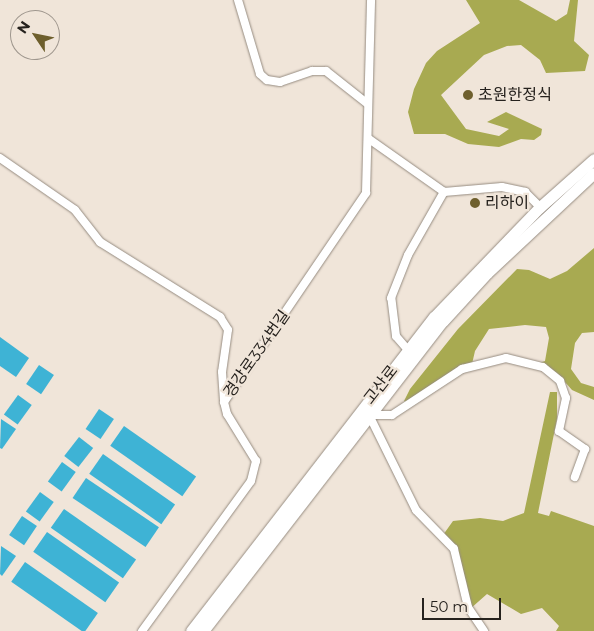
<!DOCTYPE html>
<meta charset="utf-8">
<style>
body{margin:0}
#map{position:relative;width:594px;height:631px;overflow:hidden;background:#f0e5d9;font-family:Montserrat,"Noto Sans KR",sans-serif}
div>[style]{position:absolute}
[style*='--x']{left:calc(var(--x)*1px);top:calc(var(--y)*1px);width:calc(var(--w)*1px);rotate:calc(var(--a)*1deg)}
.forest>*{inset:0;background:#a8aa51}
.water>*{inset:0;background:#3eb3d5;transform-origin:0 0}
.roads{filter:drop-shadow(0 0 1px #968c81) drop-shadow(0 0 1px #968c81)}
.street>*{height:8px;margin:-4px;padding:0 4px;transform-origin:4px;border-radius:4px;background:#fff}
.secondary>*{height:11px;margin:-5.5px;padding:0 5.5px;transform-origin:5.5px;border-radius:5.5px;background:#fff}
.dots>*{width:14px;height:14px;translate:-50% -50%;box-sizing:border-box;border:2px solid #f0e5d9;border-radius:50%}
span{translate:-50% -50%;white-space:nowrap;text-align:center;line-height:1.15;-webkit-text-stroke:4.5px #f0e5d9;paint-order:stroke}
.poi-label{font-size:16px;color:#26221e}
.left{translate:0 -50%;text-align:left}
.street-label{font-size:16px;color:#26221e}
.north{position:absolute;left:10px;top:10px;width:50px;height:50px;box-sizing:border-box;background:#f0e5d9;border:1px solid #9f978e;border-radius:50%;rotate:304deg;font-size:14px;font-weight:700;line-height:20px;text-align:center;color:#26221e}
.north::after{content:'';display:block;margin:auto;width:18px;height:22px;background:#6e5f2d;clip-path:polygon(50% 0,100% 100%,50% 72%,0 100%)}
.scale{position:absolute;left:422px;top:598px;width:79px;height:22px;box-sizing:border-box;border:2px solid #26221e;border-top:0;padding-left:6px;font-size:15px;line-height:18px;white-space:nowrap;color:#26221e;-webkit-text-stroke:4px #f0e5d9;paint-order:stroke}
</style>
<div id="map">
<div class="forest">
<div style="clip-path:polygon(466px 0,519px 0,556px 21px,567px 14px,570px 0,578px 0,574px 41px,589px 55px,585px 71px,546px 73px,540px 60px,521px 45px,507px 46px,484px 55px,441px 95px,466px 129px,499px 136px,509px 129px,487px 122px,506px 112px,542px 129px,541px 135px,534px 140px,521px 139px,499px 147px,468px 144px,445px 134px,414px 134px,408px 112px,414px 89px,426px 63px,437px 51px,480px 23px)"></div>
<div style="clip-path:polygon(594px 248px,594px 332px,582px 333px,575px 343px,571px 369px,581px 383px,594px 387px,594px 400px,572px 390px,557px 373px,539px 363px,545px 361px,549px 338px,546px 327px,525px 325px,489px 329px,475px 351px,472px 364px,408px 403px,404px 401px,410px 389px,458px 329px,517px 269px,529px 270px,550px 279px,567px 271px)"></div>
<div style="clip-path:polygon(550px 392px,557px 392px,557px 419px,538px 513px,549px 516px,551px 511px,594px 526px,594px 631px,556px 631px,559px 626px,542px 608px,521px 614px,487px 594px,470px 609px,466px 581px,443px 535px,453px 521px,480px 518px,503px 521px,524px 513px)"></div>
</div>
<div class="water">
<div style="clip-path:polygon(0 337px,29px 358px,16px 377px,0 366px)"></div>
<div style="left:39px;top:365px;width:18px;height:23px;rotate:34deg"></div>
<div style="left:18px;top:395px;width:17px;height:24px;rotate:36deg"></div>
<div style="left:99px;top:409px;width:18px;height:24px;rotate:34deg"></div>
<div style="clip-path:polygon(1px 419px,16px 429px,2px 449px,0 448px)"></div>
<div style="left:124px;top:426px;width:88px;height:24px;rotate:35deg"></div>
<div style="left:79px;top:437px;width:18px;height:24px;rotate:38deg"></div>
<div style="left:103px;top:454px;width:88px;height:24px;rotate:35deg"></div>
<div style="left:62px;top:462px;width:17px;height:24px;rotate:36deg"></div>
<div style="left:86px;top:478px;width:88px;height:24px;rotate:34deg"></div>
<div style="left:40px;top:492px;width:17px;height:24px;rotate:36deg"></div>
<div style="left:64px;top:509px;width:88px;height:23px;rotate:35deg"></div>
<div style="left:22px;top:516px;width:18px;height:23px;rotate:34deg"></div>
<div style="left:47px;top:532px;width:88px;height:24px;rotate:35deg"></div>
<div style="clip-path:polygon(1px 546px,16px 556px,2px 576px,0 574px)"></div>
<div style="left:25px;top:562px;width:89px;height:24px;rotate:35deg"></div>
</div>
<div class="roads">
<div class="street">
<div style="--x:238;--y:0;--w:77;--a:73.4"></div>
<div style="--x:260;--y:74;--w:9;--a:41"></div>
<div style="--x:267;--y:80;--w:13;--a:9"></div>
<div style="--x:280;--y:82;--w:34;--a:-19"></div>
<div style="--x:312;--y:71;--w:14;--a:0"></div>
<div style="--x:326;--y:71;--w:53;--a:38.2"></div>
<div style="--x:369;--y:139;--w:92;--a:35.2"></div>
<div style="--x:444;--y:192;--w:58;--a:-4.9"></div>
<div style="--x:502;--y:187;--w:24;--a:12"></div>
<div style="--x:525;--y:192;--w:21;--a:45"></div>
<div style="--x:0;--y:158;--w:91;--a:34.7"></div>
<div style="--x:75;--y:210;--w:41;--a:52"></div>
<div style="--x:100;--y:242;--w:142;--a:32"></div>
<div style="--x:220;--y:317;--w:15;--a:58"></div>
<div style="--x:228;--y:330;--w:42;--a:98.1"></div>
<div style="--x:222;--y:372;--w:30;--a:86"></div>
<div style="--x:224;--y:402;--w:253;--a:-55.8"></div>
<div style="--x:366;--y:193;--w:193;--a:-88.5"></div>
<div style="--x:408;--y:350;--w:18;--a:-131"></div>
<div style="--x:396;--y:336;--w:38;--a:-97"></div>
<div style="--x:391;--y:298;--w:46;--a:-68.4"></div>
<div style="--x:408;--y:255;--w:73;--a:-60.3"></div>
<div style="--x:142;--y:631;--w:185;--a:-54"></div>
<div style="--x:251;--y:481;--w:21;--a:-76"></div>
<div style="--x:256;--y:461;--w:55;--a:-121.7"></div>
<div style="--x:227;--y:414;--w:12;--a:-104"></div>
<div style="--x:484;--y:631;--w:29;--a:-124"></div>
<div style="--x:468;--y:607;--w:60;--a:-103.6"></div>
<div style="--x:454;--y:549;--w:54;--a:-134.3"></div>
<div style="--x:416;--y:510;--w:106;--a:-116.3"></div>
<div style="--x:369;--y:415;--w:23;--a:0"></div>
<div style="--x:392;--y:415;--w:84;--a:-33.3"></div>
<div style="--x:462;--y:369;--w:45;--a:-14"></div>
<div style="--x:506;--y:358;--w:38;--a:14"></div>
<div style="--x:543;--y:367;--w:22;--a:39"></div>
<div style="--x:560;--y:381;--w:18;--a:71"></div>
<div style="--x:566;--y:398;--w:34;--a:102"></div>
<div style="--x:559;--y:431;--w:32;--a:35"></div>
<div style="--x:585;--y:449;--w:30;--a:110"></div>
</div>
<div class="secondary">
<div style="--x:191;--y:631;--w:397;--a:-52.3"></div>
<div style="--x:434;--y:317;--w:153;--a:-46.1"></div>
<div style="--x:540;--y:207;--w:72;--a:-41.6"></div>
<div style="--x:203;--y:631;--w:392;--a:-52.3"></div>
<div style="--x:443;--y:321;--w:65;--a:-47.5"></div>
<div style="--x:487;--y:273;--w:146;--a:-43.1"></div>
</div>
</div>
<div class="dots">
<div style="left:468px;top:95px;background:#6e5f2d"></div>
<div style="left:475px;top:203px;background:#6e5f2d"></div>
</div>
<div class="poi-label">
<span class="left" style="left:478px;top:95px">초원한정식</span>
<span class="left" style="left:485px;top:203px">리하이</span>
</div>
<div class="street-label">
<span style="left:257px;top:354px;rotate:-55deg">경강로334번길</span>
<span style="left:381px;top:385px;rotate:-52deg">고산로</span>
</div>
<div class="north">N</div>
<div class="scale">50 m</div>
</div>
